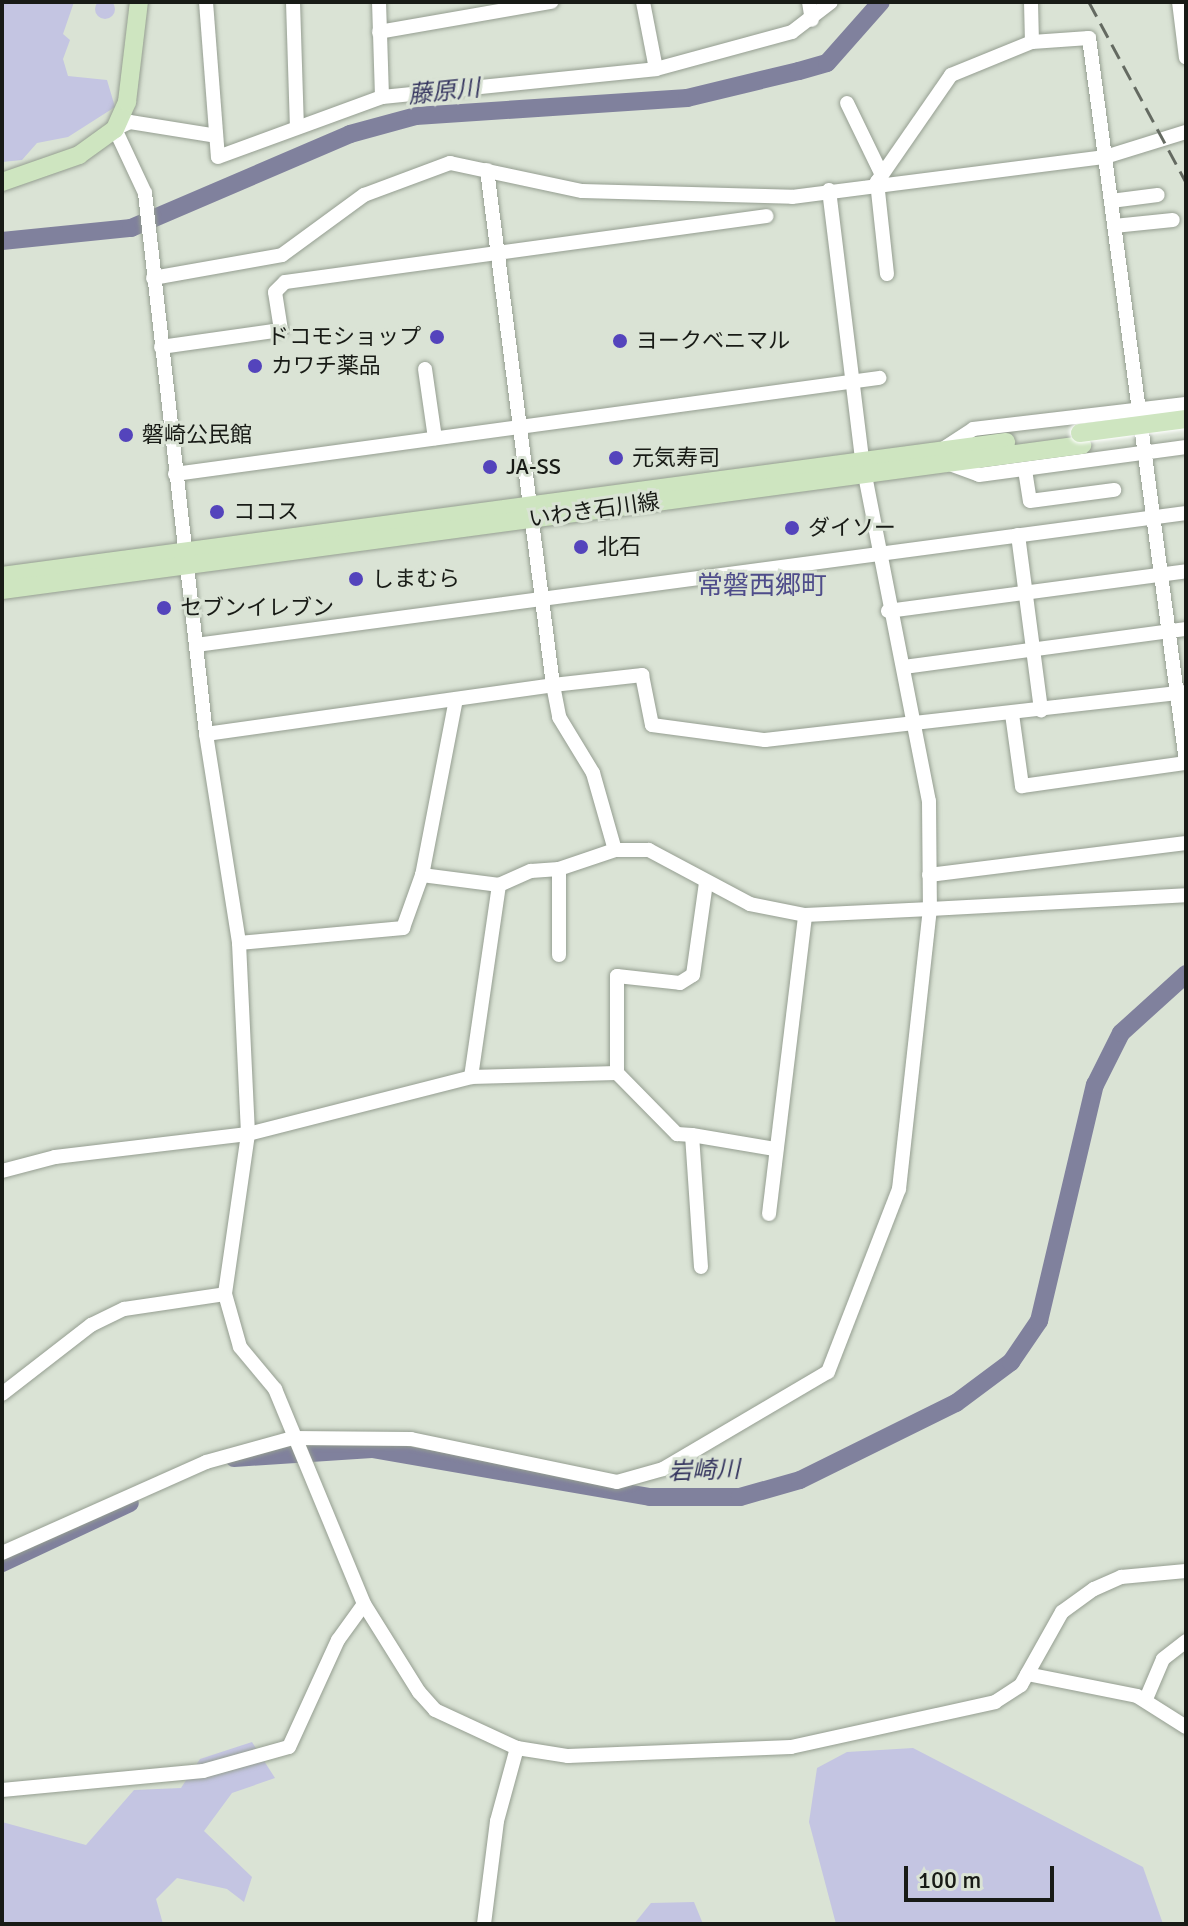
<!DOCTYPE html>
<meta charset="utf-8">
<style>
body{margin:0}
#map{position:relative;width:1188px;height:1926px;overflow:hidden;background:#dae3d5;font-family:Signika,"Noto Sans JP",sans-serif}
div>[style]{position:absolute}
[style*='--x']{left:calc(var(--x)*1px);top:calc(var(--y)*1px);width:calc(var(--w)*1px);rotate:calc(var(--a)*1deg)}
.green>*{inset:0;background:#c4c5e2}
.round{border-radius:50%}
.river>*{height:18px;margin:-9px;padding:0 9px;transform-origin:9px;border-radius:9px;background:#80819d}
.roads{filter:drop-shadow(0 0 2px #959e91) drop-shadow(0 0 2px #959e91)}
.minor>*{height:14px;margin:-7px;padding:0 7px;transform-origin:7px;border-radius:7px;background:#fff}
.major>*{height:18px;margin:-9px;padding:0 9px;transform-origin:9px;border-radius:9px;background:#cee5c0}
.rail>*{height:3px;margin-top:-1.5px;transform-origin:0;background:repeating-linear-gradient(90deg,#646a61 0 16px,transparent 0 24px)}
.bridges{filter:drop-shadow(0 0 2px #fff) drop-shadow(0 0 2px #fff)}
.major-bridge>*{height:18px;margin:-9px;padding:0 9px;transform-origin:9px;border-radius:9px;background:#cee5c0}
.dots>*{width:22px;height:22px;translate:-50% -50%;box-sizing:border-box;border:4px solid #dae3d5;border-radius:50%}
span{translate:-50% -50%;white-space:nowrap;text-align:center;line-height:1.15;-webkit-text-stroke:6px #dae3d5;paint-order:stroke}
.poi-label{font-size:22px;color:#181b16}
.right{translate:-100% -50%;text-align:right}
.left{translate:0 -50%;text-align:left}
.street-label{font-size:22px;color:#181b16}
.water-label{font-size:24px;color:#373760;font-style:italic}
.quarter-label{font-size:26px;color:#4e4c8a}
.frame{position:absolute;inset:0;border:4px solid #181b16;pointer-events:none}
.scale{position:absolute;left:904px;top:1866px;width:150px;height:36px;box-sizing:border-box;border:4px solid #181b16;border-top:0;padding-left:10px;font-size:24px;line-height:28px;white-space:nowrap;color:#181b16;-webkit-text-stroke:6px #dae3d5;paint-order:stroke}
</style>
<div id="map">
<div class="green">
<div class="round" style="left:95px;top:-1px;width:20px;height:20px"></div>
<div style="clip-path:polygon(2px 2px,74px 2px,63px 34px,70px 40px,63px 59px,68px 76px,107px 80px,115px 107px,68px 137px,37px 143px,22px 160px,2px 162px)"></div>
<div style="clip-path:polygon(252px 1742px,275px 1778px,232px 1793px,204px 1831px,252px 1877px,244px 1902px,227px 1889px,177px 1878px,156px 1899px,163px 1924px,2px 1924px,2px 1822px,86px 1845px,134px 1790px,181px 1788px,200px 1759px)"></div>
<div style="clip-path:polygon(913px 1748px,1143px 1867px,1163px 1924px,836px 1924px,809px 1822px,817px 1768px,847px 1752px)"></div>
<div style="clip-path:polygon(694px 1902px,703px 1924px,634px 1924px,651px 1903px)"></div>
</div>
<div class="river">
<div style="--x:2;--y:241;--w:130;--a:-5.8"></div>
<div style="--x:131;--y:228;--w:238;--a:-23.2"></div>
<div style="--x:350;--y:134;--w:68;--a:-15.3"></div>
<div style="--x:416;--y:116;--w:272;--a:-3.8"></div>
<div style="--x:687;--y:98;--w:115;--a:-13.6"></div>
<div style="--x:799;--y:71;--w:29;--a:-16"></div>
<div style="--x:827;--y:63;--w:81;--a:-48.5"></div>
<div style="--x:234;--y:1458;--w:138;--a:-3.7"></div>
<div style="--x:372;--y:1449;--w:282;--a:9.8"></div>
<div style="--x:650;--y:1497;--w:90;--a:0"></div>
<div style="--x:740;--y:1497;--w:62;--a:-15.8"></div>
<div style="--x:800;--y:1480;--w:174;--a:-26.3"></div>
<div style="--x:956;--y:1403;--w:69;--a:-36.7"></div>
<div style="--x:1011;--y:1362;--w:50;--a:-55.7"></div>
<div style="--x:1039;--y:1321;--w:243;--a:-76.7"></div>
<div style="--x:1095;--y:1085;--w:58;--a:-63.4"></div>
<div style="--x:1121;--y:1033;--w:88;--a:-42.2"></div>
<div style="--x:2;--y:1563;--w:141;--a:-25.1"></div>
</div>
<div class="roads">
<div class="minor">
<div style="--x:206;--y:2;--w:155;--a:85.6"></div>
<div style="--x:218;--y:157;--w:175;--a:-20.1"></div>
<div style="--x:382;--y:97;--w:95;--a:-91.8"></div>
<div style="--x:293;--y:2;--w:124;--a:88.2"></div>
<div style="--x:643;--y:2;--w:68;--a:79"></div>
<div style="--x:809;--y:2;--w:18;--a:81"></div>
<div style="--x:1031;--y:2;--w:40;--a:88.6"></div>
<div style="--x:1179;--y:2;--w:56;--a:82.9"></div>
<div style="--x:379;--y:32;--w:175;--a:-9.9"></div>
<div style="--x:382;--y:97;--w:275;--a:-5.8"></div>
<div style="--x:656;--y:69;--w:141;--a:-15.2"></div>
<div style="--x:792;--y:32;--w:49;--a:-37.6"></div>
<div style="--x:847;--y:103;--w:80;--a:64.1"></div>
<div style="--x:211;--y:135;--w:82;--a:-170.9"></div>
<div style="--x:130;--y:122;--w:17;--a:155"></div>
<div style="--x:115;--y:129;--w:71;--a:64.9"></div>
<div style="--x:145;--y:193;--w:544;--a:83.57"></div>
<div style="--x:206;--y:734;--w:212;--a:81"></div>
<div style="--x:239;--y:943;--w:191;--a:87.3"></div>
<div style="--x:248;--y:1134;--w:162;--a:98.2"></div>
<div style="--x:225;--y:1294;--w:55;--a:74.2"></div>
<div style="--x:240;--y:1347;--w:55;--a:50.2"></div>
<div style="--x:275;--y:1389;--w:233;--a:67.5"></div>
<div style="--x:364;--y:1604;--w:104;--a:58"></div>
<div style="--x:419;--y:1692;--w:24;--a:48"></div>
<div style="--x:435;--y:1710;--w:90;--a:24.9"></div>
<div style="--x:517;--y:1748;--w:52;--a:8.9"></div>
<div style="--x:568;--y:1756;--w:223;--a:-2.3"></div>
<div style="--x:791;--y:1747;--w:209;--a:-12.4"></div>
<div style="--x:995;--y:1702;--w:31;--a:-33"></div>
<div style="--x:1021;--y:1685;--w:84;--a:-60.7"></div>
<div style="--x:1062;--y:1612;--w:39;--a:-36"></div>
<div style="--x:1094;--y:1589;--w:30;--a:-24"></div>
<div style="--x:1121;--y:1577;--w:65;--a:-5.3"></div>
<div style="--x:487;--y:170;--w:519;--a:82.7"></div>
<div style="--x:553;--y:685;--w:90;--a:-6.4"></div>
<div style="--x:642;--y:675;--w:51;--a:78.7"></div>
<div style="--x:652;--y:725;--w:114;--a:7.6"></div>
<div style="--x:765;--y:740;--w:424;--a:-6.5"></div>
<div style="--x:829;--y:190;--w:272;--a:83"></div>
<div style="--x:862;--y:460;--w:348;--a:78.9"></div>
<div style="--x:929;--y:801;--w:108;--a:89.5"></div>
<div style="--x:930;--y:909;--w:256;--a:-3.1"></div>
<div style="--x:1111;--y:201;--w:47;--a:-7.3"></div>
<div style="--x:1114;--y:226;--w:59;--a:-5.8"></div>
<div style="--x:887;--y:274;--w:93;--a:-96.2"></div>
<div style="--x:877;--y:182;--w:130;--a:-55.3"></div>
<div style="--x:951;--y:75;--w:87;--a:-22.2"></div>
<div style="--x:1032;--y:42;--w:57;--a:-4"></div>
<div style="--x:1089;--y:38;--w:729;--a:82.36"></div>
<div style="--x:153;--y:278;--w:131;--a:-10.1"></div>
<div style="--x:282;--y:255;--w:102;--a:-36.2"></div>
<div style="--x:364;--y:195;--w:92;--a:-20.4"></div>
<div style="--x:450;--y:163;--w:135;--a:12"></div>
<div style="--x:582;--y:191;--w:210;--a:1.6"></div>
<div style="--x:792;--y:197;--w:316;--a:-7.3"></div>
<div style="--x:1105;--y:157;--w:85;--a:-17.2"></div>
<div style="--x:161;--y:347;--w:121;--a:-8.1"></div>
<div style="--x:281;--y:330;--w:38;--a:-99"></div>
<div style="--x:275;--y:292;--w:14;--a:-45"></div>
<div style="--x:285;--y:282;--w:486;--a:-7.8"></div>
<div style="--x:425;--y:369;--w:70;--a:81.8"></div>
<div style="--x:941;--y:450;--w:38;--a:-33"></div>
<div style="--x:973;--y:429;--w:214;--a:-6.7"></div>
<div style="--x:944;--y:462;--w:37;--a:20"></div>
<div style="--x:979;--y:475;--w:209;--a:-7.7"></div>
<div style="--x:1025;--y:470;--w:31;--a:81"></div>
<div style="--x:1030;--y:501;--w:85;--a:-7.5"></div>
<div style="--x:175;--y:474;--w:711;--a:-7.77"></div>
<div style="--x:1018;--y:535;--w:177;--a:82.5"></div>
<div style="--x:888;--y:611;--w:301;--a:-7.6"></div>
<div style="--x:196;--y:645;--w:999;--a:-7.59"></div>
<div style="--x:904;--y:667;--w:285;--a:-7.7"></div>
<div style="--x:456;--y:699;--w:179;--a:100.9"></div>
<div style="--x:422;--y:875;--w:78;--a:7.4"></div>
<div style="--x:499;--y:885;--w:35;--a:-24"></div>
<div style="--x:531;--y:871;--w:28;--a:-4"></div>
<div style="--x:1012;--y:714;--w:73;--a:82.1"></div>
<div style="--x:1022;--y:786;--w:166;--a:-8"></div>
<div style="--x:206;--y:734;--w:350;--a:-8"></div>
<div style="--x:553;--y:685;--w:33;--a:79"></div>
<div style="--x:559;--y:717;--w:66;--a:58.7"></div>
<div style="--x:593;--y:773;--w:80;--a:74.1"></div>
<div style="--x:929;--y:875;--w:259;--a:-7.1"></div>
<div style="--x:239;--y:943;--w:165;--a:-5.2"></div>
<div style="--x:403;--y:928;--w:56;--a:-70.3"></div>
<div style="--x:617;--y:1073;--w:97;--a:-90"></div>
<div style="--x:617;--y:976;--w:63;--a:6.3"></div>
<div style="--x:680;--y:983;--w:15;--a:-32"></div>
<div style="--x:693;--y:975;--w:93;--a:-82"></div>
<div style="--x:471;--y:1077;--w:194;--a:-81.7"></div>
<div style="--x:2;--y:1171;--w:55;--a:-14.8"></div>
<div style="--x:55;--y:1157;--w:194;--a:-6.8"></div>
<div style="--x:248;--y:1134;--w:230;--a:-14.3"></div>
<div style="--x:471;--y:1077;--w:146;--a:-1.6"></div>
<div style="--x:617;--y:1073;--w:86;--a:45.5"></div>
<div style="--x:677;--y:1134;--w:15;--a:4"></div>
<div style="--x:769;--y:1214;--w:301;--a:-83.1"></div>
<div style="--x:701;--y:1267;--w:132;--a:-93.9"></div>
<div style="--x:692;--y:1135;--w:84;--a:9.6"></div>
<div style="--x:2;--y:1394;--w:113;--a:-37.8"></div>
<div style="--x:91;--y:1325;--w:37;--a:-26"></div>
<div style="--x:124;--y:1309;--w:102;--a:-8.4"></div>
<div style="--x:2;--y:1553;--w:223;--a:-24"></div>
<div style="--x:206;--y:1462;--w:90;--a:-15.4"></div>
<div style="--x:293;--y:1438;--w:118;--a:0.5"></div>
<div style="--x:411;--y:1439;--w:210;--a:11.8"></div>
<div style="--x:617;--y:1482;--w:48;--a:-15.8"></div>
<div style="--x:663;--y:1469;--w:191;--a:-30.5"></div>
<div style="--x:828;--y:1372;--w:196;--a:-68.8"></div>
<div style="--x:899;--y:1189;--w:282;--a:-83.7"></div>
<div style="--x:930;--y:909;--w:125;--a:177.3"></div>
<div style="--x:805;--y:915;--w:56;--a:-168.7"></div>
<div style="--x:750;--y:904;--w:115;--a:-151.9"></div>
<div style="--x:649;--y:850;--w:34;--a:180"></div>
<div style="--x:615;--y:850;--w:59;--a:161.3"></div>
<div style="--x:559;--y:869;--w:86;--a:90"></div>
<div style="--x:1027;--y:1674;--w:112;--a:11.3"></div>
<div style="--x:1137;--y:1696;--w:58;--a:32.3"></div>
<div style="--x:1146;--y:1699;--w:43;--a:-67"></div>
<div style="--x:1163;--y:1659;--w:29;--a:-38"></div>
<div style="--x:2;--y:1790;--w:202;--a:-5.4"></div>
<div style="--x:203;--y:1771;--w:89;--a:-15.6"></div>
<div style="--x:289;--y:1747;--w:118;--a:-65.4"></div>
<div style="--x:338;--y:1640;--w:44;--a:-54.2"></div>
<div style="--x:484;--y:1924;--w:104;--a:-82.8"></div>
<div style="--x:497;--y:1821;--w:76;--a:-74.7"></div>
</div>
<div class="major">
<div style="--x:2;--y:182;--w:82;--a:-19.3"></div>
<div style="--x:79;--y:155;--w:44;--a:-35.8"></div>
<div style="--x:115;--y:129;--w:30;--a:-66"></div>
<div style="--x:127;--y:102;--w:101;--a:-83.2"></div>
<div style="--x:2;--y:576;--w:1013;--a:-7.6"></div>
<div style="--x:2;--y:590;--w:1090;--a:-7.65"></div>
</div>
</div>
<div class="rail">
<div style="--x:1089;--y:2;--w:204;--a:61.7"></div>
</div>
<div class="bridges">
<div class="major-bridge">
<div style="--x:1080;--y:433;--w:107;--a:-7.5"></div>
</div>
</div>
<div class="dots">
<div style="left:437px;top:337px;background:#5444bc"></div>
<div style="left:620px;top:341px;background:#5444bc"></div>
<div style="left:255px;top:366px;background:#5444bc"></div>
<div style="left:126px;top:435px;background:#5444bc"></div>
<div style="left:616px;top:458px;background:#5444bc"></div>
<div style="left:490px;top:467px;background:#5444bc"></div>
<div style="left:217px;top:512px;background:#5444bc"></div>
<div style="left:792px;top:528px;background:#5444bc"></div>
<div style="left:581px;top:547px;background:#5444bc"></div>
<div style="left:356px;top:579px;background:#5444bc"></div>
<div style="left:164px;top:608px;background:#5444bc"></div>
</div>
<div class="poi-label">
<span class="right" style="left:421px;top:337px">ドコモショップ</span>
<span class="left" style="left:636px;top:341px">ヨークベニマル</span>
<span class="left" style="left:271px;top:366px">カワチ薬品</span>
<span class="left" style="left:142px;top:435px">磐崎公民館</span>
<span class="left" style="left:632px;top:458px">元気寿司</span>
<span class="left" style="left:506px;top:467px">JA-SS</span>
<span class="left" style="left:233px;top:512px">ココス</span>
<span class="left" style="left:808px;top:528px">ダイソー</span>
<span class="left" style="left:597px;top:547px">北石</span>
<span class="left" style="left:372px;top:579px">しまむら</span>
<span class="left" style="left:180px;top:608px">セブンイレブン</span>
</div>
<div class="street-label">
<span style="left:594px;top:510px;rotate:-8deg">いわき石川線</span>
</div>
<div class="water-label">
<span style="left:444px;top:92px;rotate:-6deg">藤原川</span>
<span style="left:704px;top:1471px;rotate:-2deg">岩崎川</span>
</div>
<div class="quarter-label">
<span style="left:762px;top:587px">常磐西郷町</span>
</div>
<div class="frame"></div>
<div class="scale">100 m</div>
</div>
